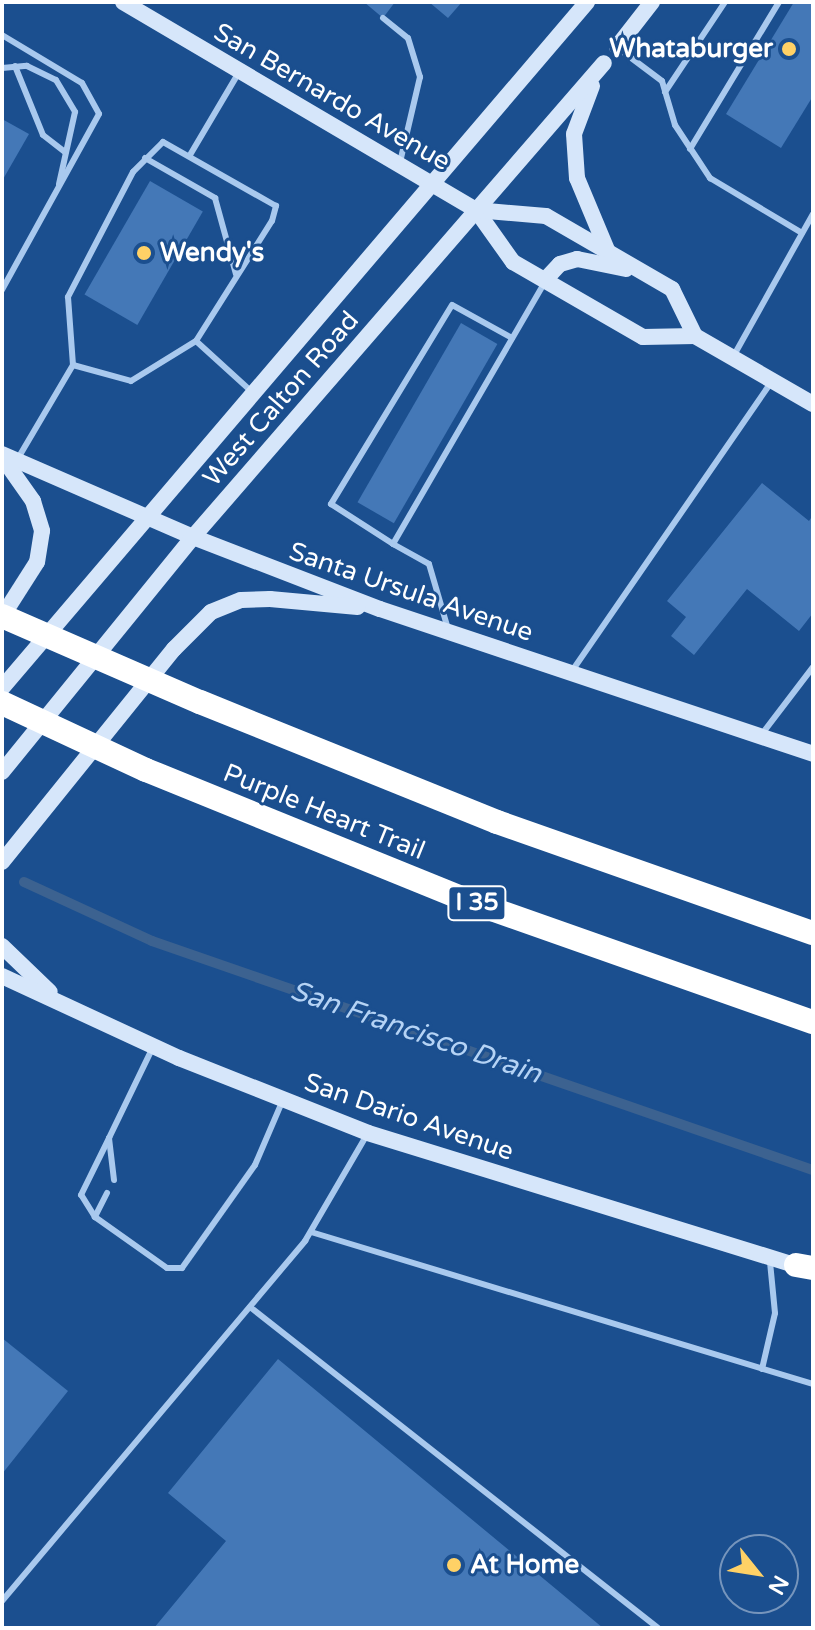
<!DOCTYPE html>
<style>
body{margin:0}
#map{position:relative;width:815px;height:1630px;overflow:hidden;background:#1b4f8f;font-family:"Varela Round",sans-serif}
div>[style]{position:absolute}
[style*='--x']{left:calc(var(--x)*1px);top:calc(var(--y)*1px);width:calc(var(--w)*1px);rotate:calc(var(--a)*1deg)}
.stream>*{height:10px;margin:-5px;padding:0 5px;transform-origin:5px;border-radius:5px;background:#3c6290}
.building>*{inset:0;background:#4478b7;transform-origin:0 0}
.service>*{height:6px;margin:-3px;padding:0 3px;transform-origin:3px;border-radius:3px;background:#a9c9ee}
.secondary>*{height:16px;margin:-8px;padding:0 8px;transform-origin:8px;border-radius:8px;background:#d6e6fa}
.motorway>*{height:24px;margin:-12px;padding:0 12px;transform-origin:12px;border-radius:12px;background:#fff}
.motorway-bridge>*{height:24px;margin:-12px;padding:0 12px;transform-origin:12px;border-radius:12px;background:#fff}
.dots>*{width:22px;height:22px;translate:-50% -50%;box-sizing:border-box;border:4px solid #1b4f8f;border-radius:50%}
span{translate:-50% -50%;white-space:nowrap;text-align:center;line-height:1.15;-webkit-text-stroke:6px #1b4f8f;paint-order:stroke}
.shield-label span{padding:2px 6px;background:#1b4f8f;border:2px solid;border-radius:6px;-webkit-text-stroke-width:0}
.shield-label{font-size:24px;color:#fff;font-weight:700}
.poi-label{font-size:26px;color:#fff;font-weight:700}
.right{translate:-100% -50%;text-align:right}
.left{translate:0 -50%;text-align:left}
.street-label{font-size:26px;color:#fff}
.water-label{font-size:28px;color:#b5d3f5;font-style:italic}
.frame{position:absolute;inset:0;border:4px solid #fff;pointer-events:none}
.north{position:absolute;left:719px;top:1534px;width:80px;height:80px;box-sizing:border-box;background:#1b4f8f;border:2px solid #7695bc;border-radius:50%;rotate:120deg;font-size:22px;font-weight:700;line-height:32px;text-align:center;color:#fff}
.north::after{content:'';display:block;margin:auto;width:28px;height:36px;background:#ffd166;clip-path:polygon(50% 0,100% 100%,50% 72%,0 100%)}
</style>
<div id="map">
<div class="stream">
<div style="--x:24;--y:882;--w:141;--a:24.7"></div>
<div style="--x:152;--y:941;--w:700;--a:19.11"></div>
</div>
<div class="building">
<div style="clip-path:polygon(364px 2px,395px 2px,383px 18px)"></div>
<div style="clip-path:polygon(429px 2px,462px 2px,448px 18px)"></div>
<div style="clip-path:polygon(794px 2px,813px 2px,813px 96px,781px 148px,726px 114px)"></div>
<div style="clip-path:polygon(2px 119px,29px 134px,2px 181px)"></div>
<div style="left:150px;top:181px;width:61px;height:131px;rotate:30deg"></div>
<div style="left:461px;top:323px;width:42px;height:207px;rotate:30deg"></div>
<div style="clip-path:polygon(762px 483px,809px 521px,813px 515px,813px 613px,799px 631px,747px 589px,694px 655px,671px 636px,686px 617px,667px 601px)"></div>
<div style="clip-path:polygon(2px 1338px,68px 1391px,2px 1474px)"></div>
<div style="clip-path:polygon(278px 1359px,603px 1628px,154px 1628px,226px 1541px,168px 1493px)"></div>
</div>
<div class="service">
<div style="--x:383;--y:18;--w:32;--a:39"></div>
<div style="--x:408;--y:38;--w:41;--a:72.9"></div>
<div style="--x:420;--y:77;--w:87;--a:103.2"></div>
<div style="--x:2;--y:35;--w:93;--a:31"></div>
<div style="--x:82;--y:83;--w:35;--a:61"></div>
<div style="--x:99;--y:114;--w:201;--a:118.9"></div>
<div style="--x:618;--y:48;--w:55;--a:36.9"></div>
<div style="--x:662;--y:81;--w:46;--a:73.5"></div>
<div style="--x:675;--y:125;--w:64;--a:56.6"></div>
<div style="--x:710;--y:178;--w:107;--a:30.9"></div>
<div style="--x:15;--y:66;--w:74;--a:67.9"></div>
<div style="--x:43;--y:135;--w:28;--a:38"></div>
<div style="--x:2;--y:68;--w:25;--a:-5"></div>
<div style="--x:27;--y:66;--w:32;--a:26"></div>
<div style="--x:56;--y:80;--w:37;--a:59"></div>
<div style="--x:75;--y:112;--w:74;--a:102.5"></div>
<div style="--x:665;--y:92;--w:108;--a:-56.3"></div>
<div style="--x:690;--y:149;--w:172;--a:-58.8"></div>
<div style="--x:190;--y:155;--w:96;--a:-59.4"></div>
<div style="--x:145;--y:158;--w:81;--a:29.7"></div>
<div style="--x:215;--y:198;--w:79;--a:74.6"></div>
<div style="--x:512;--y:338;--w:68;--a:-151.2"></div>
<div style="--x:452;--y:305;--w:233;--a:121.3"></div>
<div style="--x:331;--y:504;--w:74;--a:32.8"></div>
<div style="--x:393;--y:544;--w:302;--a:-59.9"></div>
<div style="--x:196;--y:341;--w:76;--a:42.3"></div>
<div style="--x:733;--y:357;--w:164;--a:-60.8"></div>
<div style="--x:17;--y:460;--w:110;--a:-59.5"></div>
<div style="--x:73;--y:365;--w:60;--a:15.4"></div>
<div style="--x:131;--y:381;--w:76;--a:-31.6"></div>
<div style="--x:196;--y:341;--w:142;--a:-57.7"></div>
<div style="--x:272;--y:221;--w:16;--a:-75"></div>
<div style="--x:276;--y:206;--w:130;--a:-150.5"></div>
<div style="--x:163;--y:142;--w:42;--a:135"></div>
<div style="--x:133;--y:172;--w:141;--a:117.5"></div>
<div style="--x:68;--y:297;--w:68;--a:85.8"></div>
<div style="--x:393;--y:544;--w:41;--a:29.1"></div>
<div style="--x:429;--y:564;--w:68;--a:73.7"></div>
<div style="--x:572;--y:671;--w:352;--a:-55.4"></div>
<div style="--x:762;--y:734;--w:84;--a:-52.7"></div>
<div style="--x:114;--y:1180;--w:42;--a:-96.8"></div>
<div style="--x:109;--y:1138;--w:99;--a:-64.2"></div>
<div style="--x:107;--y:1193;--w:27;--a:117"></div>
<div style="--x:95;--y:1217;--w:88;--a:35.3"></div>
<div style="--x:167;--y:1268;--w:15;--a:0"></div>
<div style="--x:182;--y:1268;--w:126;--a:-54.7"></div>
<div style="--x:255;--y:1165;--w:69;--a:-66.8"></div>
<div style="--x:95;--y:1217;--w:26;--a:-122"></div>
<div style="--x:81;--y:1195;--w:64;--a:-63.8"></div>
<div style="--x:311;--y:1232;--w:525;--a:16.85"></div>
<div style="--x:250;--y:1307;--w:519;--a:38.19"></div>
<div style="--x:762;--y:1369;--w:57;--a:-76.9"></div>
<div style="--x:775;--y:1313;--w:51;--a:-95.6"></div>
<div style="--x:2;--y:1601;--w:471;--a:-49.9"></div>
<div style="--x:305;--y:1241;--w:121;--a:-59.8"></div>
</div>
<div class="secondary">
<div style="--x:123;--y:2;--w:410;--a:30.5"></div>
<div style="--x:476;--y:210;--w:64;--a:54.6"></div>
<div style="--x:513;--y:262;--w:150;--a:30"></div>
<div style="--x:643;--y:337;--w:52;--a:-1.1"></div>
<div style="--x:695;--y:336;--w:136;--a:30"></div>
<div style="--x:617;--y:47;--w:57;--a:-52.1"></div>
<div style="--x:592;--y:86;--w:51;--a:110.6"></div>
<div style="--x:574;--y:134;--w:44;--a:86.1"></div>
<div style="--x:577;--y:178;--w:80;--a:67.3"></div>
<div style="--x:476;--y:210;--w:70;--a:4.9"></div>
<div style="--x:546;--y:216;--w:146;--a:30.1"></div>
<div style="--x:672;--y:289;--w:52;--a:63.9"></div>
<div style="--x:545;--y:280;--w:22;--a:-47"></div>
<div style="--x:560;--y:264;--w:18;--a:-16"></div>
<div style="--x:577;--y:259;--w:50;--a:11.5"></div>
<div style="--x:2;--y:454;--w:208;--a:23.5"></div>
<div style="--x:193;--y:537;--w:200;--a:21.1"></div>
<div style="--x:380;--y:609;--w:457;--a:18.5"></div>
<div style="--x:2;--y:457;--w:54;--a:54.8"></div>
<div style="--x:33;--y:501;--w:31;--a:73"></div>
<div style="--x:42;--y:531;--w:31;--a:99"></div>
<div style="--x:37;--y:562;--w:65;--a:122.5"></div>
<div style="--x:2;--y:688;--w:902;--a:-49.54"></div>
<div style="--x:2;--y:772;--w:303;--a:-50.9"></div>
<div style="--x:193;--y:537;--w:627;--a:-49.07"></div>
<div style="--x:2;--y:862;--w:274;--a:-51.1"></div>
<div style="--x:174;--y:649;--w:52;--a:-45"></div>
<div style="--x:211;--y:612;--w:32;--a:-22"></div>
<div style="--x:241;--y:600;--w:29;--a:-2"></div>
<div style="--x:270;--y:599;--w:88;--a:5.2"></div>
<div style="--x:2;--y:946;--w:66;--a:43.8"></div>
<div style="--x:2;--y:976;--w:195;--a:24.9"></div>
<div style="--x:179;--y:1058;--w:203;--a:21.6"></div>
<div style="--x:368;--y:1133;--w:455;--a:17.2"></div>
</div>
<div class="motorway">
<div style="--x:200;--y:702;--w:320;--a:22"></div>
<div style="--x:497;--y:822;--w:335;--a:19.4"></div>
<div style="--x:146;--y:770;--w:342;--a:22.1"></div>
<div style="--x:463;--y:899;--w:371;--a:19.4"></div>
<div style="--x:796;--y:1265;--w:17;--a:10"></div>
</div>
<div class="motorway-bridge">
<div style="--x:2;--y:616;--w:216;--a:23.5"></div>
<div style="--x:2;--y:703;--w:159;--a:25"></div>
</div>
<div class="dots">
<div style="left:789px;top:49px;background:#ffd166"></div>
<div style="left:144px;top:253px;background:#ffd166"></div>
<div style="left:454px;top:1565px;background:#ffd166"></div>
</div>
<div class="shield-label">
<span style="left:477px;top:903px">I 35</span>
</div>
<div class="poi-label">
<span class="right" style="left:773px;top:49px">Whataburger</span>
<span class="left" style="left:160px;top:253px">Wendy's</span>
<span class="left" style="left:470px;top:1565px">At Home</span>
</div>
<div class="street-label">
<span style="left:332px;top:97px;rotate:30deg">San Bernardo Avenue</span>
<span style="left:281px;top:399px;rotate:-49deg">West Calton Road</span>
<span style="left:411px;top:592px;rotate:19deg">Santa Ursula Avenue</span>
<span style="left:324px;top:812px;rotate:22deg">Purple Heart Trail</span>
<span style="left:409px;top:1117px;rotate:19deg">San Dario Avenue</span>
</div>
<div class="water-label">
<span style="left:416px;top:1032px;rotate:19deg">San Francisco Drain</span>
</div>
<div class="frame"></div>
<div class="north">N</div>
</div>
